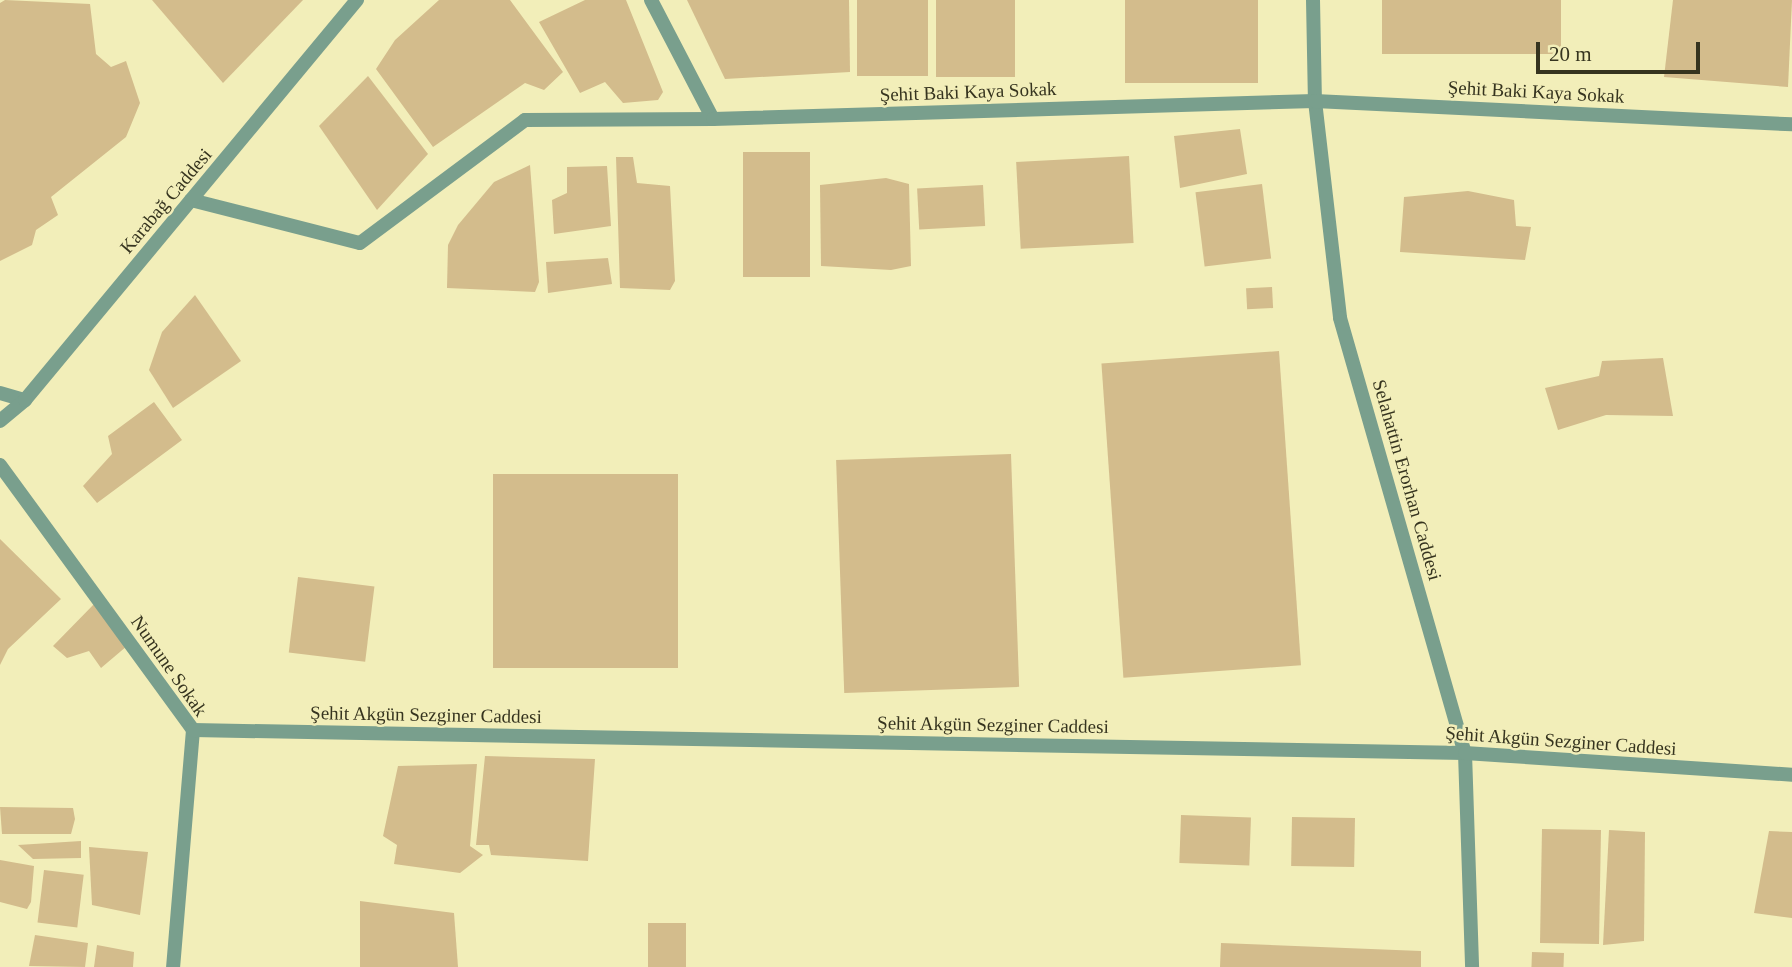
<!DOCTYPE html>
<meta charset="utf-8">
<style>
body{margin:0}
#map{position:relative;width:1792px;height:967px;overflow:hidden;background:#f2eeb9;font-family:"Times New Roman",serif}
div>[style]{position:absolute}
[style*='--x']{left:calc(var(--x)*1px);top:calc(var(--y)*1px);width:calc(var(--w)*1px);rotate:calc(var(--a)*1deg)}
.building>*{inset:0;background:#d3bc8c;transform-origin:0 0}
.minor>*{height:14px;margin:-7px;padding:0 7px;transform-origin:7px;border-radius:7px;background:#799f8d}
span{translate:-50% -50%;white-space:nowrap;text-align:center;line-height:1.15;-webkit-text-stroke:5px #f2eeb9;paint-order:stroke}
.street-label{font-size:19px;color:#36341f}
.scale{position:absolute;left:1536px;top:42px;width:164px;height:32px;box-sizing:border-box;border:4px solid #36341f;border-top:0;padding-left:9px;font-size:21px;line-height:24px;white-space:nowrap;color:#36341f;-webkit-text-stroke:5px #f2eeb9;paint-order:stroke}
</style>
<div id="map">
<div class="building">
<div style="clip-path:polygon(5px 0,90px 4px,96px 54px,111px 67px,126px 61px,140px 103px,126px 137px,51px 197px,58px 215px,36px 230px,32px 245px,0 261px,0 3px)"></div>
<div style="clip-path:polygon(152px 0,303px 0,223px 83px)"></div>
<div style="clip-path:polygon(439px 0,510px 0,563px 72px,544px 90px,525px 83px,433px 147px,376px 69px,395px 40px)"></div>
<div style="clip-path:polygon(585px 0,626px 0,663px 92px,658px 100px,623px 103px,605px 82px,580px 93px,539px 22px)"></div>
<div style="clip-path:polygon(687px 0,849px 0,850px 72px,725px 79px)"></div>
<div style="left:857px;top:0;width:71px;height:76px"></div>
<div style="left:936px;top:0;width:79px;height:77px"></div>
<div style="left:1125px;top:0;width:133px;height:83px"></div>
<div style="left:1382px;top:0;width:179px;height:54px"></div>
<div style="clip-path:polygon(1673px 0,1792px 0,1788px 87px,1664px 77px)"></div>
<div style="clip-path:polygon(368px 76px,428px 154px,377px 210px,319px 126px)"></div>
<div style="clip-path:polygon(1240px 129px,1247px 174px,1180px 188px,1174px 136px)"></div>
<div style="left:810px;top:152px;width:125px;height:67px;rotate:90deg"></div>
<div style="left:1129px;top:156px;width:87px;height:113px;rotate:87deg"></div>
<div style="clip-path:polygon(616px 157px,633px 157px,637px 183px,670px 186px,675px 281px,670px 290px,620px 288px)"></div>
<div style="clip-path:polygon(530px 165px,539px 282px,535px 292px,447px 288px,448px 245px,458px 225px,494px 182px)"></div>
<div style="clip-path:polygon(607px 166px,611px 226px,554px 234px,552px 200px,567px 193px,567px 167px)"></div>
<div style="clip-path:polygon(886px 178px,909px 184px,911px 266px,891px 270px,821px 266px,820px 185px)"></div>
<div style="left:1262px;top:184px;width:75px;height:67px;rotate:83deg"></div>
<div style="left:983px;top:185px;width:41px;height:66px;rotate:87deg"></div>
<div style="clip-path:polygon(1468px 191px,1514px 200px,1516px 226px,1531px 227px,1525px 260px,1400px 252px,1404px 197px)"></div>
<div style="clip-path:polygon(608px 258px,612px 284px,548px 293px,546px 262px)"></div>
<div style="left:1272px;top:287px;width:21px;height:26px;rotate:87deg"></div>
<div style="clip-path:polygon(195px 295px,241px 361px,173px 408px,149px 370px,162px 332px)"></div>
<div style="left:1279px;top:351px;width:315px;height:178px;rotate:86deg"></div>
<div style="clip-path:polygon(1663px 358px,1673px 416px,1606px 415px,1558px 430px,1545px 388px,1599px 376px,1602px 361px)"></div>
<div style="clip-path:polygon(154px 402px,182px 440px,97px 503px,83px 486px,112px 454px,108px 436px)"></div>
<div style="left:1011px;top:454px;width:233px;height:175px;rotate:88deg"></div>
<div style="left:493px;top:474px;width:185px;height:194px"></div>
<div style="clip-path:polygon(0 539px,61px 599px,8px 649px,0 665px)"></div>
<div style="left:298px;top:577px;width:77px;height:76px;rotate:7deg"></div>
<div style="clip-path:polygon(96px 602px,127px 646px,101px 668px,89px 651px,67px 658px,53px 646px)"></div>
<div style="clip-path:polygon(485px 756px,595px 759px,588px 861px,491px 855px,489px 845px,476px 845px)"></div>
<div style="clip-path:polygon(477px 764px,470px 846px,483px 855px,460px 873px,394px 864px,397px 845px,383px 836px,398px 766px)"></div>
<div style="clip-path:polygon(0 807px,73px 808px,75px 819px,71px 834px,2px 834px)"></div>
<div style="left:1181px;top:815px;width:70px;height:48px;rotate:2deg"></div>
<div style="left:1292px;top:817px;width:63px;height:49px;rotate:1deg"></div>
<div style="left:1542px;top:829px;width:59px;height:114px;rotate:1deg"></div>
<div style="clip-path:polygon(1609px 830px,1645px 832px,1644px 941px,1603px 945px)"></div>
<div style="clip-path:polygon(1769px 831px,1792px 832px,1792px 918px,1754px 913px)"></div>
<div style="clip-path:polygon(81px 841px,81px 858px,33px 859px,18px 845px)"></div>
<div style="clip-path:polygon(89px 847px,148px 852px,140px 915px,92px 905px)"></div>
<div style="clip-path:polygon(0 860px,34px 866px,31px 902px,27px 909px,0 902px)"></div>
<div style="left:44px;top:870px;width:40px;height:53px;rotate:7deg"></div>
<div style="clip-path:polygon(360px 901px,454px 913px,458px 967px,360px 967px)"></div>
<div style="left:648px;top:923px;width:38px;height:44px"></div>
<div style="clip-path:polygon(35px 935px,88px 943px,85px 967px,29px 966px)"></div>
<div style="clip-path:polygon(1221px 943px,1421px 951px,1421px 967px,1220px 967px)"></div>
<div style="clip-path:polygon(97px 945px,134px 952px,133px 967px,94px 967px)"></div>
<div style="left:1532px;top:952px;width:32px;height:15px;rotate:2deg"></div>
</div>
<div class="minor">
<div style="--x:651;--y:0;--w:134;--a:62.5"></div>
<div style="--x:1313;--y:0;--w:101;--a:88.9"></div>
<div style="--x:1315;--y:101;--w:218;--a:83.4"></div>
<div style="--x:1340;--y:318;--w:453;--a:74"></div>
<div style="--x:1465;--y:753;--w:214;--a:88.1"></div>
<div style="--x:191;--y:200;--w:174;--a:14.3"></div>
<div style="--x:360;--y:243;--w:206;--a:-36.7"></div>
<div style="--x:525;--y:120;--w:188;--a:-0.3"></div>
<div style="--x:713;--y:119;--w:602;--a:-1.71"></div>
<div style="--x:1315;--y:101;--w:478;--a:2.8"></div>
<div style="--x:0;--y:393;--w:26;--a:16"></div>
<div style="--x:0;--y:421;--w:33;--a:-40"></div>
<div style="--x:25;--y:400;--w:520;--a:-50.31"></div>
<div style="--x:0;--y:465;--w:328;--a:53.9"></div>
<div style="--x:193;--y:730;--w:238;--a:94.8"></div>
<div style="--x:193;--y:730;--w:1272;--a:1.04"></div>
<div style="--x:1465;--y:753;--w:328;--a:3.8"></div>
</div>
<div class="street-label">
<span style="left:968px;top:92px;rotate:-2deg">Şehit Baki Kaya Sokak</span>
<span style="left:1536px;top:92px;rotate:3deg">Şehit Baki Kaya Sokak</span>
<span style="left:166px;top:201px;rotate:-50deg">Karabağ Caddesi</span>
<span style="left:1407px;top:480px;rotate:74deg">Selahattin Erorhan Caddesi</span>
<span style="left:169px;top:666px;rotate:55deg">Numune Sokak</span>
<span style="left:426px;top:715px;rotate:1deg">Şehit Akgün Sezginer Caddesi</span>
<span style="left:993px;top:725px;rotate:1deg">Şehit Akgün Sezginer Caddesi</span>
<span style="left:1561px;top:741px;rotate:4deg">Şehit Akgün Sezginer Caddesi</span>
</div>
<div class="scale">20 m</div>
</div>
